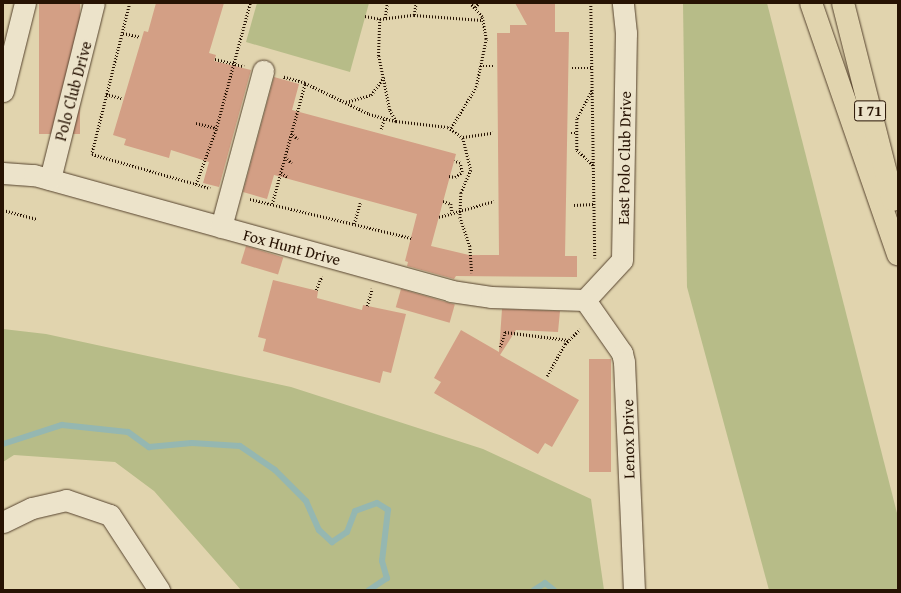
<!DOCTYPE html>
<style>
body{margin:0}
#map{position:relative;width:901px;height:593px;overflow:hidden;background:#e1d4ae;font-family:"Gentium Book Plus",serif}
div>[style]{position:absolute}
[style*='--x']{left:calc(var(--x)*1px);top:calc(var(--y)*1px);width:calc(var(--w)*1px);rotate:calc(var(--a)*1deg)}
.green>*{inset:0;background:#b7bc88}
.stream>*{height:6px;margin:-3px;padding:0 3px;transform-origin:3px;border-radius:3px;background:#95b7b1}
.building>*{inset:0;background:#d39f85;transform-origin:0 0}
.path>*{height:2.5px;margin-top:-1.25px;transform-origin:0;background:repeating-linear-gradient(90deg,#271303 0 1px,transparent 0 3px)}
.roads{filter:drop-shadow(0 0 1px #56432e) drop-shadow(0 0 1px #56432e)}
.street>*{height:21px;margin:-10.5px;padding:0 10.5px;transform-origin:10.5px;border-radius:10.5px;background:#ece3ca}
.highway>*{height:22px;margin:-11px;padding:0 11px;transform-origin:11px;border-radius:11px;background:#e1d4ae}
span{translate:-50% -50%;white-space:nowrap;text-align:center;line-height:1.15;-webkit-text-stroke:3.5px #ece3ca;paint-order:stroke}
.shield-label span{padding:1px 3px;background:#ece3ca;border:1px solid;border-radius:3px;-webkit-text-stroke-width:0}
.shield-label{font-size:15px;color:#271303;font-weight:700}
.street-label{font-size:16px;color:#271303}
.frame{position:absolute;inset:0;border:4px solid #271303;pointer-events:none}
</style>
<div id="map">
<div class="green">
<div style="clip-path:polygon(257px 3px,369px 3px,350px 72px,246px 42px)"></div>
<div style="clip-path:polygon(683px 3px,767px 3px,898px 517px,898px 590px,769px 590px,687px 287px)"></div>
<div style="clip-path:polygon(3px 329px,46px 334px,291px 387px,483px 449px,591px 499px,604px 590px,241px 590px,154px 491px,115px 462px,14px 455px,3px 462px)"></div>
</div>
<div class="stream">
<div style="--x:3;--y:444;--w:62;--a:-17.9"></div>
<div style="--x:62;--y:425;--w:66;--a:6.1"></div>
<div style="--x:128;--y:432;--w:26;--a:36"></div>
<div style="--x:149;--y:447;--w:43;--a:-5.3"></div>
<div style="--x:192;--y:443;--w:48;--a:3.6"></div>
<div style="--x:240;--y:446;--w:42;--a:34.4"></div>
<div style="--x:275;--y:470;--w:44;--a:45"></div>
<div style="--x:306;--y:501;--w:32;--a:66"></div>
<div style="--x:319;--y:530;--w:18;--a:43"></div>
<div style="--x:332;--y:542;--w:18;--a:-34"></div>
<div style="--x:347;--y:532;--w:22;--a:-69"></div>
<div style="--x:355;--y:511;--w:23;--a:-20"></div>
<div style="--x:377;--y:503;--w:13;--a:32"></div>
<div style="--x:388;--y:510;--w:51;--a:96.7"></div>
<div style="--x:382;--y:561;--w:18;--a:74"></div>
<div style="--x:387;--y:578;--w:22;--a:146"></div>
<div style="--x:534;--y:590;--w:13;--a:-32"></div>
<div style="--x:545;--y:583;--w:11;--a:38"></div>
</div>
<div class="building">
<div style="left:39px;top:3px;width:41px;height:131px"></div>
<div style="clip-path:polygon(156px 3px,224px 3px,209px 53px,216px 55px,214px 61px,251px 70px,219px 187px,203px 183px,209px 162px,171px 150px,169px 158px,124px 145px,126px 139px,113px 135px,144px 31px,148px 32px)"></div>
<div style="clip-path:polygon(515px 3px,555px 3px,555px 32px,569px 32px,565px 256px,577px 256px,577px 277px,456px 276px,454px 279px,407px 266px,408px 262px,405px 261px,417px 214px,274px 175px,267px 199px,243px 192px,274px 77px,299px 84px,292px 110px,456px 154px,431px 246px,469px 255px,499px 255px,497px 33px,510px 33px,510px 25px,527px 25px)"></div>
<div style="left:246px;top:246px;width:39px;height:18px;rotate:17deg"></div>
<div style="clip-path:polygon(273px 280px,318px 291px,317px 298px,362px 310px,363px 305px,406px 314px,391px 373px,383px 371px,380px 383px,263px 351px,266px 339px,258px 337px)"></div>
<div style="left:401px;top:289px;width:56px;height:19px;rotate:16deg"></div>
<div style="clip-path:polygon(502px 309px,560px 311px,558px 332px,516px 330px,500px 355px,579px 400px,552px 447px,545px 443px,538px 454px,434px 393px,441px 382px,434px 378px,461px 330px,499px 352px)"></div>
<div style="left:589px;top:359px;width:22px;height:113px"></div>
</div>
<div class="path">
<div style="--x:130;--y:3;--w:156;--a:104.1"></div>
<div style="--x:92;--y:154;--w:123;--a:16.1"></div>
<div style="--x:591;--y:3;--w:255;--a:89.1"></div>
<div style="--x:475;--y:7;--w:6;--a:-45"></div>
<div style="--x:414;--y:15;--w:12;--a:-81"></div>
<div style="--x:365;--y:16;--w:15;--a:11"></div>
<div style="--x:380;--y:19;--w:37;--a:92"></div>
<div style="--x:379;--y:56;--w:55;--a:78.5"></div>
<div style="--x:390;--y:110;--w:13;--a:61"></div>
<div style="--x:385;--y:18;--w:15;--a:-82"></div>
<div style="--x:380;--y:19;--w:34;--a:-7"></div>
<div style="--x:414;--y:15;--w:68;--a:4.2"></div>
<div style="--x:123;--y:33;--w:17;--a:13"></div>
<div style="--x:215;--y:59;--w:30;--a:14"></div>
<div style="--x:480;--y:66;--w:13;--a:0"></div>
<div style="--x:572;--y:68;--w:20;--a:0"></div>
<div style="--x:305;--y:83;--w:71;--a:25.8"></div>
<div style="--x:369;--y:114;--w:28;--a:15"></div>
<div style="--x:396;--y:121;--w:52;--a:6.6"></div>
<div style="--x:448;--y:127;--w:19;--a:36"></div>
<div style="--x:463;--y:138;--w:33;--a:76"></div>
<div style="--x:471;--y:170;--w:25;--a:113"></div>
<div style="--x:461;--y:193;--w:24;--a:92"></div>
<div style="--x:460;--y:217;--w:31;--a:71"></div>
<div style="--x:470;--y:246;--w:27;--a:86"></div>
<div style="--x:592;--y:91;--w:32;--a:118"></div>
<div style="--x:577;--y:119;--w:31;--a:90"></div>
<div style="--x:577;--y:150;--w:22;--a:43"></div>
<div style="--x:106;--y:94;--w:16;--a:15"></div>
<div style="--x:346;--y:102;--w:26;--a:-16"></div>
<div style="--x:371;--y:95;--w:22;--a:-54"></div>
<div style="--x:196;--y:123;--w:21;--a:14"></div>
<div style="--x:451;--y:128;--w:48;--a:-58.6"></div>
<div style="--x:476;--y:87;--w:49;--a:-78.2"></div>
<div style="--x:486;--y:39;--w:22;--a:-100"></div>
<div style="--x:482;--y:17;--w:18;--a:-131"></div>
<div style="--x:381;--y:129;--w:10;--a:-73"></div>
<div style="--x:291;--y:133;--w:9;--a:41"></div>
<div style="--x:571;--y:133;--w:6;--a:0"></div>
<div style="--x:463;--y:137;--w:30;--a:-8"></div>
<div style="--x:285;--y:157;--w:9;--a:41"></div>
<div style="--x:281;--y:173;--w:8;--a:30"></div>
<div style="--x:449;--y:176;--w:6;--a:9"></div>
<div style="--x:455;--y:177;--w:9;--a:-36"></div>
<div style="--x:462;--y:172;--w:9;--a:-103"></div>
<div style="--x:460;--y:163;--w:6;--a:-162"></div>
<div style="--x:196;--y:184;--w:59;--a:-70"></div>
<div style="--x:216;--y:129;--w:131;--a:-74.9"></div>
<div style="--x:250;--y:199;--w:166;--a:13.6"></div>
<div style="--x:443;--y:201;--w:9;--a:21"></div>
<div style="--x:451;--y:204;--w:7;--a:82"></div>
<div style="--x:272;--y:204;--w:125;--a:-74.7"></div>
<div style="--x:305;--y:83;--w:23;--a:-165"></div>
<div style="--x:574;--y:205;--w:20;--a:-3"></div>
<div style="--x:3;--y:210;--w:35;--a:15"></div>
<div style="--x:439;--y:217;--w:57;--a:-16.2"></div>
<div style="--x:354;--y:224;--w:22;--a:-74"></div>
<div style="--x:316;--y:290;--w:15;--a:-67"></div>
<div style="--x:367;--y:306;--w:18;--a:-74"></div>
<div style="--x:500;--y:347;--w:16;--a:-72"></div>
<div style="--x:505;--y:332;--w:64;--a:7.1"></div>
<div style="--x:547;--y:376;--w:37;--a:-61"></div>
<div style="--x:565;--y:344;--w:21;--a:-45"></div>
</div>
<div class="roads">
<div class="street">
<div style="--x:3;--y:91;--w:91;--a:-76"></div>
<div style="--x:3;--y:173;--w:31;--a:4"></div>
<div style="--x:34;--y:175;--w:433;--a:15.5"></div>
<div style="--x:451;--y:291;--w:40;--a:8.5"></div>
<div style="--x:491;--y:297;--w:94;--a:1.8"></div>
<div style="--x:50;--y:179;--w:181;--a:-76"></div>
<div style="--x:221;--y:227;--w:162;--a:-74.9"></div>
<div style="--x:585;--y:300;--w:54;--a:-47.2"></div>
<div style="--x:622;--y:260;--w:227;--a:-89"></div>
<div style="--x:626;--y:33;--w:30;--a:-96"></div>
<div style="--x:585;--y:300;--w:65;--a:55.1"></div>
<div style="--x:622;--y:353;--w:9;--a:77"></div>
<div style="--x:624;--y:362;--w:228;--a:87.5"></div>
<div style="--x:3;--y:522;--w:32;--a:-26"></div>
<div style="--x:32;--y:508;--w:35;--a:-13"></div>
<div style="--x:66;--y:500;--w:46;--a:18.8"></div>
<div style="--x:110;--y:515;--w:90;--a:56.8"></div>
</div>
<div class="highway">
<div style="--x:811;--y:3;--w:266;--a:70.9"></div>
<div style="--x:843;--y:3;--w:203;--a:75.8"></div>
</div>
</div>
<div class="shield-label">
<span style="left:870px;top:111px">I 71</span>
</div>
<div class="street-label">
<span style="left:73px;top:91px;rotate:-75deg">Polo Club Drive</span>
<span style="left:624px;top:158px;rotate:-89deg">East Polo Club Drive</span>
<span style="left:292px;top:247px;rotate:15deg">Fox Hunt Drive</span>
<span style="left:628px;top:439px;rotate:-91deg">Lenox Drive</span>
</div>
<div class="frame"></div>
</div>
